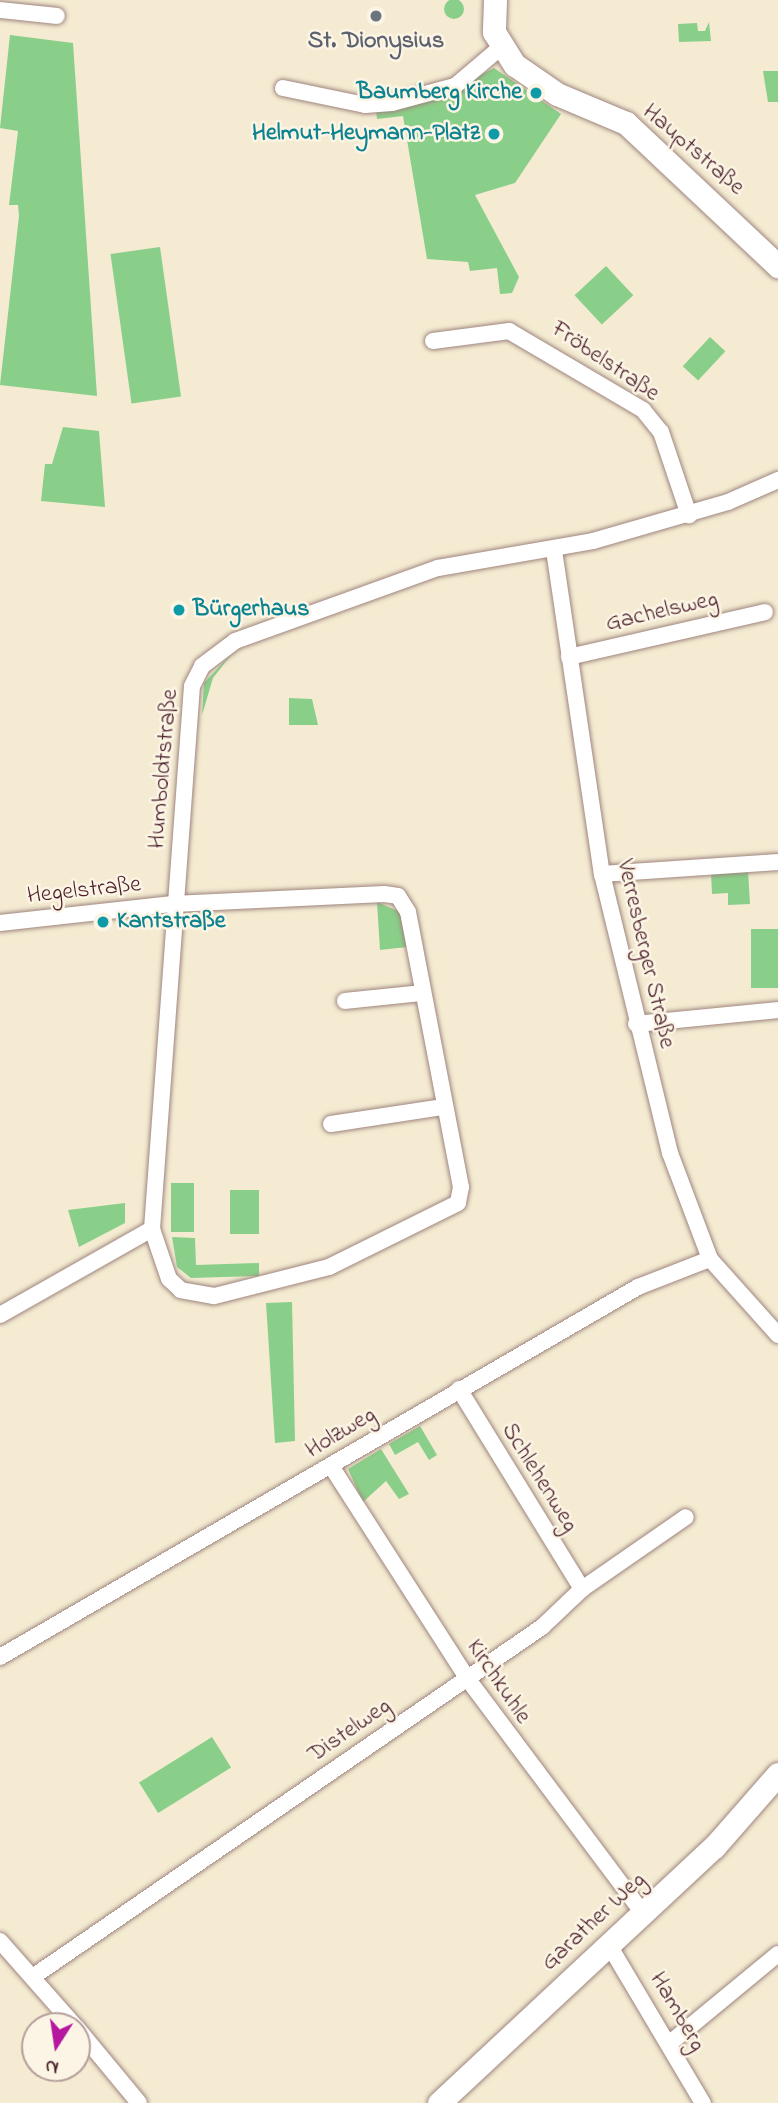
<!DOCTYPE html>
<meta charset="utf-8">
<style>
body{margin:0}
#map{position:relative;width:778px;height:2103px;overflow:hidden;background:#f4ebd2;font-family:"Indie Flower",sans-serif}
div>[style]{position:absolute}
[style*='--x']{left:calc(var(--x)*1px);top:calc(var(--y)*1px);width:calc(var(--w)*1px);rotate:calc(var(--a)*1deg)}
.green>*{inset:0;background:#8acf89;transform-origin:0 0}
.round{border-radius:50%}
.roads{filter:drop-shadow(0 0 2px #9f857e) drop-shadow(0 0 2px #9f857e)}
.street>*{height:16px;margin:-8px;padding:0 8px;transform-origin:8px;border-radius:8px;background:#fff}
.secondary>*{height:23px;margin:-11.5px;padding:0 11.5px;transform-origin:11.5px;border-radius:11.5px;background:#fff}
.dots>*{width:19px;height:19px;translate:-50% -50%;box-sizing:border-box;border:4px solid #fcf5e5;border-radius:50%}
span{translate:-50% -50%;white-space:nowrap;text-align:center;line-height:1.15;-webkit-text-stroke:5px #fcf5e5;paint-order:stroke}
.worship-label{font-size:24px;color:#5b616d;font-weight:700}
.culture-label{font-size:24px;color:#0d838f;font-weight:700}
.right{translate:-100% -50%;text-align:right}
.left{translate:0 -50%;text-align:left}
.street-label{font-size:24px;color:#4a1f2b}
.north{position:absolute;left:21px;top:2012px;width:70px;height:70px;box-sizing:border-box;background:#fcf5e5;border:2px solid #b59f9b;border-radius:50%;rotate:192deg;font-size:19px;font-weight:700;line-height:28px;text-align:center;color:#4a1f2b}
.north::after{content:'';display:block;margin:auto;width:24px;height:32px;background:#b5179e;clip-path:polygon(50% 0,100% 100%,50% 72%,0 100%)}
</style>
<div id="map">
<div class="green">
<div class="round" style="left:444px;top:-1px;width:20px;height:20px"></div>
<div style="clip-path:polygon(709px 22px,711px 41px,679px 42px,678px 24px,697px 23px,698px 31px,705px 31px)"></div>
<div style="clip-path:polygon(10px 35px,73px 43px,97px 396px,0 385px,19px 216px,18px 205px,9px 205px,18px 131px,0 128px)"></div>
<div style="clip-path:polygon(494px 68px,561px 114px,515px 183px,475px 195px,519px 277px,512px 293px,500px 294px,497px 268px,470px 271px,468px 262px,427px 259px,403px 116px,377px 119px,376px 111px,431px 101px)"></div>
<div style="clip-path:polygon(763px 71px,778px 71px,778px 102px,768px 102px)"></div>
<div style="left:160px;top:247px;width:151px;height:50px;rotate:82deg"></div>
<div style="left:606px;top:266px;width:40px;height:43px;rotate:47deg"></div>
<div style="left:710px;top:337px;width:21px;height:40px;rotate:43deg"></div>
<div style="clip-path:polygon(63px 427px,99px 431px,105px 507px,41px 501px,45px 464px,52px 464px)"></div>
<div style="clip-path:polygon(233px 652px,213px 678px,202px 715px,204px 683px)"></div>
<div style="clip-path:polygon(289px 698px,312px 699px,318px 725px,289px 725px)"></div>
<div style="clip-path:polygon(748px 870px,750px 904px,728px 905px,728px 893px,712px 894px,711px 872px)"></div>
<div style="clip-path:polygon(377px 902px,400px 912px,407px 947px,380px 950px)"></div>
<div style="left:778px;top:929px;width:59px;height:27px;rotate:90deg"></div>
<div style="left:171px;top:1183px;width:23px;height:49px"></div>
<div style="left:230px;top:1190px;width:29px;height:44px"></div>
<div style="clip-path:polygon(125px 1203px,125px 1223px,79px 1247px,68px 1210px)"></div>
<div style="clip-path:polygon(172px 1237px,195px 1238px,196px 1265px,259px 1263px,259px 1276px,191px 1278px,177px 1267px)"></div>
<div style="clip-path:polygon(292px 1302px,295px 1441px,275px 1443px,266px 1303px)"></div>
<div style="clip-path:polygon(420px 1426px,437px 1455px,429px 1460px,418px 1442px,395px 1455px,389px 1444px)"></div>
<div style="clip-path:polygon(381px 1449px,409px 1494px,399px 1499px,386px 1481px,363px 1502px,348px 1469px)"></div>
<div style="left:212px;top:1737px;width:36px;height:86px;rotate:58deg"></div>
</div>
<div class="roads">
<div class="street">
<div style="--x:0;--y:10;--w:57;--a:6"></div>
<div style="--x:283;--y:88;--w:84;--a:11.7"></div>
<div style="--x:365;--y:105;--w:27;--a:-4"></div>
<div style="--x:392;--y:103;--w:65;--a:-15.1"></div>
<div style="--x:455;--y:86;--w:59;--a:-40.2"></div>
<div style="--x:433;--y:341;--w:77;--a:-7.5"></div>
<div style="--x:509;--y:331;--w:156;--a:30.5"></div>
<div style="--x:643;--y:410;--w:28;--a:51"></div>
<div style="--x:661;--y:432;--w:88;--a:71.4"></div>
<div style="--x:554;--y:550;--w:328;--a:81.6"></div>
<div style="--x:602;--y:874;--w:287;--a:76.3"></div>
<div style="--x:670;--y:1153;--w:113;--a:69.3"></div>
<div style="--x:710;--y:1259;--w:102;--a:48.2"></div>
<div style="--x:569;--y:657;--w:201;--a:-12.9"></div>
<div style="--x:602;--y:874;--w:176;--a:-3.9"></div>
<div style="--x:0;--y:923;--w:174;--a:-6.3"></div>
<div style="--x:173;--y:904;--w:211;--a:-2.7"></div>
<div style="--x:384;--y:894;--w:14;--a:8"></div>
<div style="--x:398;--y:896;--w:19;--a:58"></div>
<div style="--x:408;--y:912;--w:280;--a:79.1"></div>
<div style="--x:461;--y:1187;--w:16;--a:101"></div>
<div style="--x:458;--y:1203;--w:144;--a:153.6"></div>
<div style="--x:329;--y:1267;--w:119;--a:165.8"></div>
<div style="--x:214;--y:1296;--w:34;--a:-170"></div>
<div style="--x:181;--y:1290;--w:16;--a:-137"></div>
<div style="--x:169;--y:1279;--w:53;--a:-108.8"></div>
<div style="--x:345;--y:1001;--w:78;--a:-5.9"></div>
<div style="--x:636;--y:1024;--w:143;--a:-5.6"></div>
<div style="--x:331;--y:1124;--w:114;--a:-8.6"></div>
<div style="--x:0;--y:1315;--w:175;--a:-29.5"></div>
<div style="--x:152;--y:1229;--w:544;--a:-85.79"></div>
<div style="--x:192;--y:686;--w:22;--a:-63"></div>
<div style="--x:202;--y:666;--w:41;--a:-37.1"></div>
<div style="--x:235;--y:641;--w:216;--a:-19.8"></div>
<div style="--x:438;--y:568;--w:157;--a:-9.9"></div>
<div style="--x:593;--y:541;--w:141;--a:-16.1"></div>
<div style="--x:728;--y:502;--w:55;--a:-23.7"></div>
<div style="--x:459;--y:1389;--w:235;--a:58.4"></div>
<div style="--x:331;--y:1466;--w:252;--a:57.3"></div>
<div style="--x:467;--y:1678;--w:294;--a:53.2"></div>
<div style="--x:0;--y:1657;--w:738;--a:-30.11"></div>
<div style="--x:638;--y:1287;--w:77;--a:-21.3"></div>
<div style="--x:0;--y:1941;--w:113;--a:48.6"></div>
<div style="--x:609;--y:1945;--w:184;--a:59.3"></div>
<div style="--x:34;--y:1976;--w:616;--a:-34.49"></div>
<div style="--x:542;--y:1627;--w:55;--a:-43.5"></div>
<div style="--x:582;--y:1589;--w:126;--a:-34.7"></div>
<div style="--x:77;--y:2028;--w:97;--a:50.4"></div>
<div style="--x:670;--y:2043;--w:140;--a:-39.5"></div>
</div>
<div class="secondary">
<div style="--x:495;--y:0;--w:32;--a:92"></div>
<div style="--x:494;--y:32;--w:39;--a:58"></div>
<div style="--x:515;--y:65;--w:51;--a:34.6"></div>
<div style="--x:557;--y:94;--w:75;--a:22.8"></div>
<div style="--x:626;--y:123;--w:209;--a:43.3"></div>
<div style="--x:439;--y:2103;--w:376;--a:-43"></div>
<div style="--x:714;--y:1847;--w:97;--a:-48.8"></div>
</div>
</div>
<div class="dots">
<div style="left:376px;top:16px;background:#6b7280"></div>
<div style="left:536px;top:93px;background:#0f9aa8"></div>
<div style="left:494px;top:134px;background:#0f9aa8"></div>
<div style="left:179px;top:610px;background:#0f9aa8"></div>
<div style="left:103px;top:922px;background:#0f9aa8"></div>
</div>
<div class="worship-label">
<span style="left:376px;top:42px">St. Dionysius</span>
</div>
<div class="culture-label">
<span class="right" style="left:522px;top:93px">Baumberg Kirche</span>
<span class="right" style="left:480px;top:134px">Helmut-Heymann-Platz</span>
<span class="left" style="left:193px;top:610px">Bürgerhaus</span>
<span class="left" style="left:117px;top:922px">Kantstraße</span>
</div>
<div class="street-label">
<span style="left:693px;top:150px;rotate:41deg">Hauptstraße</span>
<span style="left:605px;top:362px;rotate:34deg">Fröbelstraße</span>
<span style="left:662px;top:612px;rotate:-13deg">Gachelsweg</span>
<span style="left:164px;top:769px;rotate:-85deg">Humboldtstraße</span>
<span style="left:84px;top:891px;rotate:-6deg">Hegelstraße</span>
<span style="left:645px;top:954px;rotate:77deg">Verresberger Straße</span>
<span style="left:341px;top:1433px;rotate:-31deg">Holzweg</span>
<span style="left:539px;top:1478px;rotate:58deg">Schlehenweg</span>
<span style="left:498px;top:1682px;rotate:56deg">Kirchkuhle</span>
<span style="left:350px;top:1731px;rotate:-35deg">Distelweg</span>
<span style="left:594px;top:1922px;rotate:-43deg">Garather Weg</span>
<span style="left:677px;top:2012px;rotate:60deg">Hamberg</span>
</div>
<div class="north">N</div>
</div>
